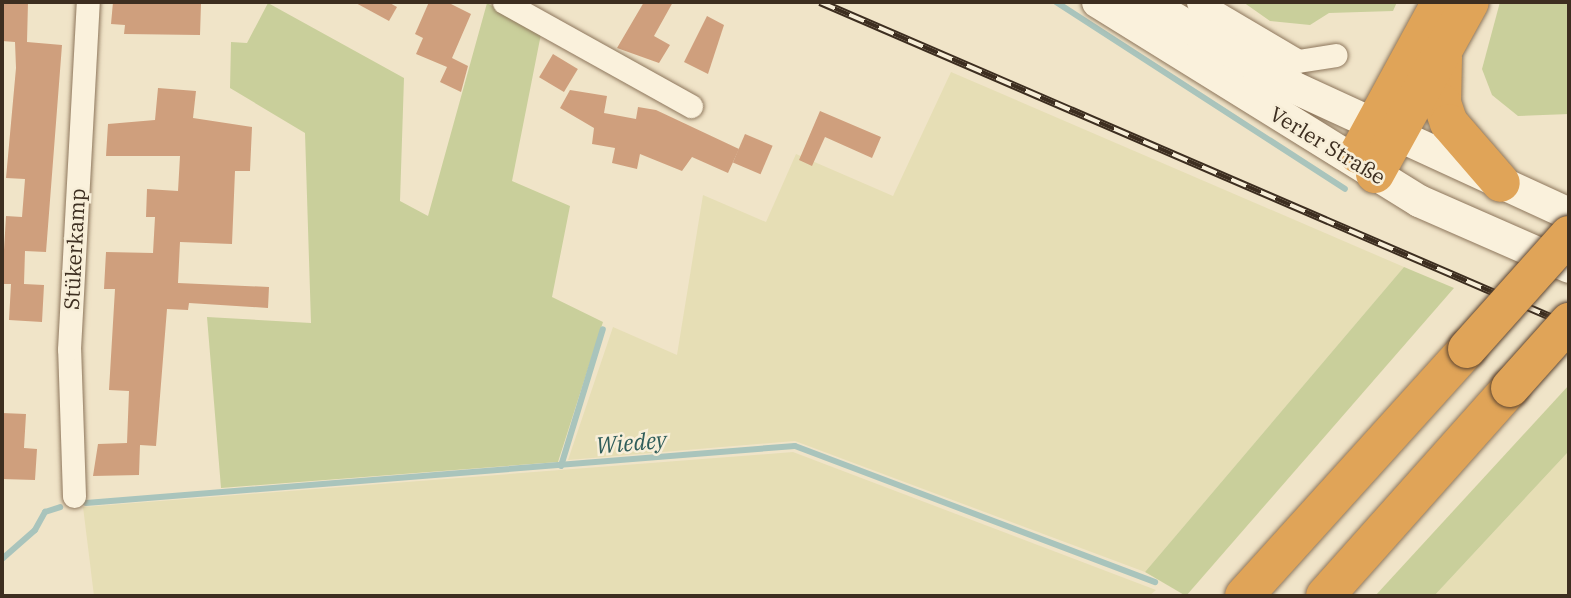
<!DOCTYPE html>
<meta charset="utf-8">
<style>
body{margin:0}
#map{position:relative;width:1571px;height:598px;overflow:hidden;background:#f0e4c8;font-family:"IBM Plex Serif",serif}
div>[style]{position:absolute}
[style*='--x']{left:calc(var(--x)*1px);top:calc(var(--y)*1px);width:calc(var(--w)*1px);rotate:calc(var(--a)*1deg)}
.farmland>*{inset:0;background:#e6deb5}
.green>*{inset:0;background:#c9cf9b}
.stream>*{height:6px;margin:-3px;padding:0 3px;transform-origin:3px;border-radius:3px;background:#a9c4bc}
.building>*{inset:0;background:#cf9f7d;transform-origin:0 0}
.roads{filter:drop-shadow(0 0 2px #8d765c) drop-shadow(0 0 2px #8d765c)}
.minor>*{height:23px;margin:-11.5px;padding:0 11.5px;transform-origin:11.5px;border-radius:11.5px;background:#faf1dc}
.secondary>*{height:32px;margin:-16px;padding:0 16px;transform-origin:16px;border-radius:16px;background:#faf1dc}
.motorway>*{height:38px;margin:-19px;padding:0 19px;transform-origin:19px;border-radius:19px;background:#e0a458}
.rail>*{height:8px;margin-top:-4px;transform-origin:0;background:repeating-linear-gradient(90deg,#f7eed8 0 16px,#3d2e20 0 32px);box-sizing:border-box;border-block:2px solid #3d2e20}
.bridges{filter:drop-shadow(0 0 2px #5b4430) drop-shadow(0 0 2px #5b4430)}
.motorway-bridge>*{height:38px;margin:-19px;padding:0 19px;transform-origin:19px;border-radius:19px;background:#e0a458}
span{translate:-50% -50%;white-space:nowrap;text-align:center;line-height:1.15;-webkit-text-stroke:5px #f7eed8;paint-order:stroke}
.street-label{font-size:21px;color:#3d2e20}
.water-label{font-size:23px;color:#2f5d5a;font-style:italic}
.frame{position:absolute;inset:0;border:4px solid #3d2e20;pointer-events:none}
</style>
<div id="map">
<div class="farmland">
<div style="clip-path:polygon(951px 72px,1404px 267px,1145px 572px,795px 441px,568px 460px,613px 327px,677px 355px,703px 195px,766px 222px,796px 154px,893px 196px)"></div>
<div style="clip-path:polygon(1569px 451px,1569px 596px,1434px 596px)"></div>
<div style="clip-path:polygon(793px 452px,1156px 590px,1149px 596px,94px 596px,83px 507px)"></div>
</div>
<div class="green">
<div style="clip-path:polygon(1243px 2px,1397px 2px,1393px 11px,1329px 13px,1310px 25px,1270px 21px)"></div>
<div style="clip-path:polygon(1500px 2px,1569px 2px,1569px 114px,1518px 116px,1492px 95px,1482px 69px)"></div>
<div style="clip-path:polygon(268px 3px,404px 78px,400px 201px,428px 216px,487px 3px,541px 34px,512px 181px,570px 206px,552px 297px,603px 322px,558px 462px,221px 488px,207px 317px,311px 323px,305px 133px,230px 88px,231px 42px,247px 43px)"></div>
<div style="clip-path:polygon(1404px 267px,1454px 288px,1186px 596px,1145px 572px)"></div>
<div style="clip-path:polygon(1569px 385px,1569px 451px,1434px 596px,1375px 596px)"></div>
</div>
<div class="stream">
<div style="--x:1056;--y:2;--w:344;--a:32.9"></div>
<div style="--x:561;--y:466;--w:143;--a:-73"></div>
<div style="--x:86;--y:503;--w:711;--a:-4.6"></div>
<div style="--x:795;--y:446;--w:385;--a:20.7"></div>
<div style="--x:2;--y:559;--w:44;--a:-41.3"></div>
<div style="--x:35;--y:530;--w:21;--a:-61"></div>
<div style="--x:45;--y:512;--w:16;--a:-18"></div>
</div>
<div class="building">
<div style="clip-path:polygon(2px 2px,28px 2px,27px 42px,62px 45px,46px 252px,25px 251px,24px 284px,44px 285px,42px 322px,9px 320px,11px 284px,2px 284px,6px 216px,22px 217px,25px 179px,6px 178px,16px 68px,15px 42px,2px 41px)"></div>
<div style="clip-path:polygon(113px 2px,201px 4px,200px 35px,124px 34px,125px 25px,111px 24px)"></div>
<div style="clip-path:polygon(354px 2px,388px 2px,397px 7px,389px 21px)"></div>
<div style="clip-path:polygon(429px 2px,447px 2px,471px 14px,452px 58px,468px 66px,461px 92px,440px 82px,447px 67px,416px 54px,423px 38px,415px 34px)"></div>
<div style="clip-path:polygon(644px 2px,673px 2px,654px 36px,670px 45px,659px 63px,617px 48px)"></div>
<div style="clip-path:polygon(707px 16px,724px 25px,708px 74px,684px 62px)"></div>
<div style="left:553px;top:54px;width:29px;height:27px;rotate:31deg"></div>
<div style="clip-path:polygon(158px 88px,196px 91px,193px 118px,252px 127px,250px 171px,235px 171px,232px 244px,180px 242px,178px 283px,269px 287px,268px 308px,189px 303px,188px 310px,167px 309px,156px 446px,140px 445px,139px 475px,93px 476px,98px 444px,127px 443px,129px 391px,109px 390px,115px 289px,104px 289px,106px 252px,153px 253px,155px 217px,146px 217px,147px 189px,178px 191px,180px 156px,106px 156px,108px 124px,155px 120px)"></div>
<div style="clip-path:polygon(570px 90px,607px 96px,604px 113px,636px 119px,638px 107px,656px 110px,739px 149px,728px 173px,692px 157px,682px 171px,640px 154px,637px 169px,612px 163px,615px 148px,592px 144px,594px 128px,560px 108px)"></div>
<div style="clip-path:polygon(820px 111px,881px 137px,872px 158px,825px 137px,812px 166px,799px 160px)"></div>
<div style="left:745px;top:134px;width:30px;height:31px;rotate:23deg"></div>
<div style="clip-path:polygon(2px 413px,26px 414px,24px 448px,37px 449px,35px 480px,2px 479px)"></div>
</div>
<div class="roads">
<div class="minor">
<div style="--x:504;--y:2;--w:214;--a:29.1"></div>
<div style="--x:1198;--y:2;--w:116;--a:30.5"></div>
<div style="--x:1298;--y:61;--w:38;--a:-9"></div>
<div style="--x:74;--y:496;--w:147;--a:-91.9"></div>
<div style="--x:69;--y:349;--w:348;--a:-86.9"></div>
</div>
<div class="secondary">
<div style="--x:1098;--y:2;--w:378;--a:31.8"></div>
<div style="--x:1419;--y:201;--w:164;--a:23.7"></div>
<div style="--x:1146;--y:2;--w:170;--a:30"></div>
<div style="--x:1293;--y:87;--w:304;--a:24.7"></div>
</div>
<div class="motorway">
<div style="--x:1443;--y:57;--w:46;--a:91.2"></div>
<div style="--x:1442;--y:103;--w:21;--a:71"></div>
<div style="--x:1449;--y:123;--w:79;--a:49.1"></div>
<div style="--x:1358;--y:154;--w:173;--a:-61.4"></div>
<div style="--x:1375;--y:174;--w:196;--a:-61.1"></div>
<div style="--x:1244;--y:596;--w:333;--a:-47.9"></div>
<div style="--x:1325;--y:596;--w:278;--a:-48.3"></div>
</div>
</div>
<div class="rail">
<div style="--x:820;--y:2;--w:816;--a:23.33"></div>
</div>
<div class="bridges">
<div class="motorway-bridge">
<div style="--x:1467;--y:349;--w:153;--a:-48.2"></div>
<div style="--x:1510;--y:388;--w:89;--a:-48.2"></div>
</div>
</div>
<div class="street-label">
<span style="left:1328px;top:145px;rotate:31deg">Verler Straße</span>
<span style="left:74px;top:249px;rotate:-87deg">Stükerkamp</span>
</div>
<div class="water-label">
<span style="left:631px;top:442px;rotate:-5deg">Wiedey</span>
</div>
<div class="frame"></div>
</div>
